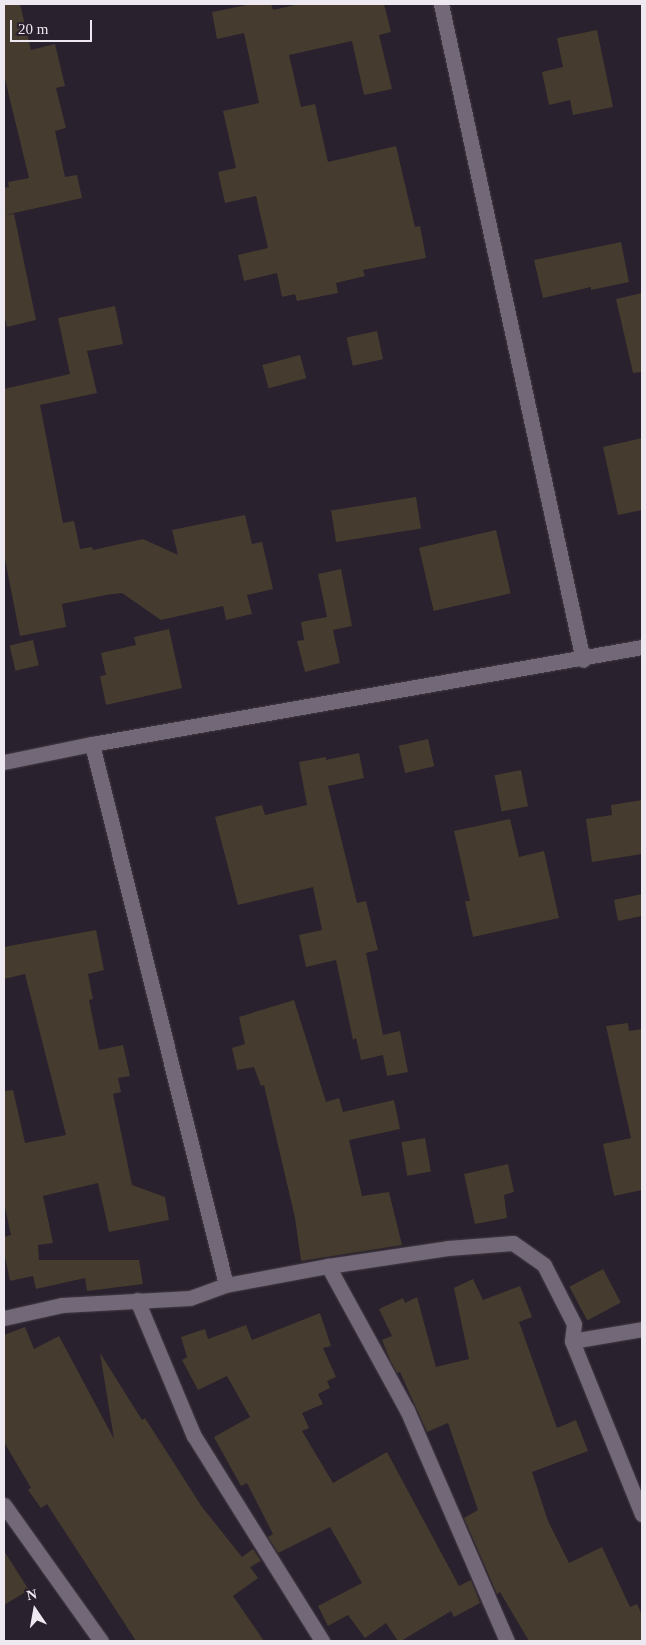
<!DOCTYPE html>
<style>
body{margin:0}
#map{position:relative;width:646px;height:1645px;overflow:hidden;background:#29212d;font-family:"Times New Roman",serif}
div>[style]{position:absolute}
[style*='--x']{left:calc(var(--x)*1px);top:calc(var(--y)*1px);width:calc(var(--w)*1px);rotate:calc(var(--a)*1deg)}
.building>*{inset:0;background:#453b2e;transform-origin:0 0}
.roads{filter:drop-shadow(0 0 1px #423c45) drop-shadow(0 0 1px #423c45)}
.minor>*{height:15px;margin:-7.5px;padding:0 7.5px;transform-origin:7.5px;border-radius:7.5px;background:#726877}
span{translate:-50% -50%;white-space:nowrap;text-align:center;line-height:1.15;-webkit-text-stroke:4px #29212d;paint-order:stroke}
.frame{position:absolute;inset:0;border:5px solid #eee8f1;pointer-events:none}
.north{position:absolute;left:10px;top:1585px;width:50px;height:50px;-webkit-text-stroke:4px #29212d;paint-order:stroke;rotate:348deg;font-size:14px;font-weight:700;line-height:20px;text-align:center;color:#eee8f1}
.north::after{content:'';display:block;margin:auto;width:18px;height:22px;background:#eee8f1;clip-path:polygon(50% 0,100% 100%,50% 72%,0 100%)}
.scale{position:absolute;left:10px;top:20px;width:82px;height:22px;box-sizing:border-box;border:2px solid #eee8f1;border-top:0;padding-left:6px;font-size:15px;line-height:18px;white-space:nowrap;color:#eee8f1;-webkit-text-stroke:4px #29212d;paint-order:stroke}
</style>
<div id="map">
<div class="building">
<div style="clip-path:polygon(4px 4px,20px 4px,31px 50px,55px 44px,65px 86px,56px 88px,66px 128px,55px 131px,65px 177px,77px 175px,82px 198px,5px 215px,14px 214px,36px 320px,7px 327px,4px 314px,4px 188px,9px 187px,8px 182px,29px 178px,4px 75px)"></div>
<div style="clip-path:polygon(252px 4px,271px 4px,273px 10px,299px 4px,384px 4px,391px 32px,379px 35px,392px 89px,364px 95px,352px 41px,289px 55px,301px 107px,315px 104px,328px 162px,396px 146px,415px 227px,420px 226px,426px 258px,363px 270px,365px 276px,336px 283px,338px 293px,297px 301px,295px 294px,282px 297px,277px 273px,244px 281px,238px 255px,268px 248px,256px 196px,225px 203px,218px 172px,236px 168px,223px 111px,259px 103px,244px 33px,217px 39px,212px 12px)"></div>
<div style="clip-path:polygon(597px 30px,613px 107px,573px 115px,570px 100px,549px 105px,542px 72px,563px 67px,557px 38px)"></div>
<div style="clip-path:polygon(621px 242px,629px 282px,591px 290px,591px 287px,543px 298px,534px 260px)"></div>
<div style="clip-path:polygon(642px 293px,642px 372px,633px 373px,616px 299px)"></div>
<div style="clip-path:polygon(115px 306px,123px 344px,87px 351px,97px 393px,40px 405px,63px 523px,74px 521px,80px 549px,92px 547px,93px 550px,143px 539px,178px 555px,172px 530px,245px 515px,252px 544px,262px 542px,273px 589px,247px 595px,252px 614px,226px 620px,223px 606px,161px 620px,122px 593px,106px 595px,62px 604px,66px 627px,20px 636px,4px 554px,4px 389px,70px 374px,58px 318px)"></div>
<div style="left:377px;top:331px;width:29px;height:31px;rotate:78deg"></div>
<div style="left:300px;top:355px;width:24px;height:39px;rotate:75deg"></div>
<div style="clip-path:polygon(642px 438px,642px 510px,618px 515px,603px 447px)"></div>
<div style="left:416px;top:497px;width:32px;height:86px;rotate:81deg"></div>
<div style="left:496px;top:530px;width:65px;height:79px;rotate:77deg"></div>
<div style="clip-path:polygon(341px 569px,352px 626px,333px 630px,340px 663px,305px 672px,297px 641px,304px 640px,301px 622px,327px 617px,318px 574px)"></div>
<div style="clip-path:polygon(169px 629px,182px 688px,106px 705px,100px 676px,106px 675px,101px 653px,136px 645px,134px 637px)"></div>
<div style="left:33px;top:640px;width:26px;height:24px;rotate:77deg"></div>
<div style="left:428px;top:739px;width:28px;height:30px;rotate:77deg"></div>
<div style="clip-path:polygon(359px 753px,364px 778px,328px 786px,357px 903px,366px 901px,378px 950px,366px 953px,383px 1035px,400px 1031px,408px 1072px,387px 1076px,383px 1055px,361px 1060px,356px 1038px,353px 1040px,336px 960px,306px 967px,299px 935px,322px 930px,313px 887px,238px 905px,215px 817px,262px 805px,265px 815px,307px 805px,299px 762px,326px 757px,326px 760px)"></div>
<div style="left:521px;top:770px;width:37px;height:27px;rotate:79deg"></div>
<div style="clip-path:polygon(642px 800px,642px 854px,592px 862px,586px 819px,612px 815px,611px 805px)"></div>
<div style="clip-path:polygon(510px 819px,519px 857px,544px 851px,559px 918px,473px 937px,465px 901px,470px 901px,454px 831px)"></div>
<div style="clip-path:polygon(642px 894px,642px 916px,618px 921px,614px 900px)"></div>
<div style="clip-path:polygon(96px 930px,104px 970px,88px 974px,93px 999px,89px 1000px,99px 1050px,123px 1045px,130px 1076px,118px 1078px,121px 1092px,113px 1094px,132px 1185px,165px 1197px,169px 1220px,109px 1232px,98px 1183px,43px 1196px,53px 1243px,38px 1245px,39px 1260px,139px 1260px,143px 1284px,87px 1291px,85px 1278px,36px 1289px,33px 1276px,10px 1281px,4px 1252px,4px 1237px,11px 1235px,4px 1203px,4px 1091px,13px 1090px,25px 1143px,66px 1135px,25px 974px,4px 979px,4px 947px)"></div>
<div style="clip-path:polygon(294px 1000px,326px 1102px,339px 1098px,343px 1112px,394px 1100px,400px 1129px,349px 1140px,362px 1196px,389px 1192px,402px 1245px,301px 1261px,295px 1218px,264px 1085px,261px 1086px,254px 1067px,237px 1070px,232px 1048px,245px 1044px,239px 1017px)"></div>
<div style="clip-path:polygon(628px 1023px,629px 1031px,642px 1029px,642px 1190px,614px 1196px,603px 1144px,631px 1138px,606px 1026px)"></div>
<div style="left:425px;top:1138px;width:34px;height:24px;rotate:80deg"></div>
<div style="clip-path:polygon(508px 1164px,514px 1192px,504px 1195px,507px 1218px,475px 1224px,464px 1174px)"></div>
<div style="left:603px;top:1269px;width:38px;height:38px;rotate:62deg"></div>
<div style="clip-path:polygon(473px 1279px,483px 1300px,520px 1286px,532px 1317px,519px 1322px,557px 1428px,576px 1420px,588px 1451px,532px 1472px,548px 1521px,569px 1563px,602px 1547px,630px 1607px,637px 1604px,642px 1615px,642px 1641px,529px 1641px,500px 1592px,497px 1594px,464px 1518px,478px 1510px,448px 1423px,427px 1432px,400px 1372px,397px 1373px,390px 1360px,382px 1340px,392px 1336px,379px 1309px,403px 1298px,405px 1303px,417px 1297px,436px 1367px,469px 1359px,454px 1288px)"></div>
<div style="clip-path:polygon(320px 1313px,331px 1346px,323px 1348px,336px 1377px,327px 1381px,330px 1388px,318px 1394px,323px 1404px,302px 1413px,309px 1428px,302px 1431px,333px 1483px,387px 1452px,459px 1586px,471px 1580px,480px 1603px,454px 1617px,451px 1611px,401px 1641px,398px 1641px,386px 1623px,365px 1638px,348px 1615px,328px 1626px,318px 1606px,362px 1583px,330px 1527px,278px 1553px,268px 1537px,273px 1534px,247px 1483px,241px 1486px,214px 1437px,250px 1417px,227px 1376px,198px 1390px,182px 1360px,187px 1357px,181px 1337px,205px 1329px,208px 1339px,246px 1325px,252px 1340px)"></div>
<div style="clip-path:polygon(25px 1327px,34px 1349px,59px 1336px,114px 1439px,100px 1353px,142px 1420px,145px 1418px,202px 1507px,242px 1557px,253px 1549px,261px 1561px,250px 1567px,258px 1578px,233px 1596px,264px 1641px,136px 1641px,47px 1504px,41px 1508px,28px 1490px,31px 1488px,4px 1442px,4px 1335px)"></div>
<div style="clip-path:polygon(4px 1551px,29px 1590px,4px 1605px)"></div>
</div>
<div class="roads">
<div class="minor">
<div style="--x:441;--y:4;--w:671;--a:77.79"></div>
<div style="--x:92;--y:744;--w:557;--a:76.09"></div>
<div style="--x:4;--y:762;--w:90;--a:-11.6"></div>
<div style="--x:92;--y:744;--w:558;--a:-10"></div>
<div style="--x:328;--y:1266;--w:164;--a:61.3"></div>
<div style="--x:407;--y:1410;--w:252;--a:66.6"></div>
<div style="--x:137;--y:1300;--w:147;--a:67.3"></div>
<div style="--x:194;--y:1436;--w:242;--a:58"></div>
<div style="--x:4;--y:1318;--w:59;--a:-12.6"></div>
<div style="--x:62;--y:1305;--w:128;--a:-3.1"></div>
<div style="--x:190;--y:1298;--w:38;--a:-20"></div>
<div style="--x:226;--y:1285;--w:104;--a:-10.6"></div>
<div style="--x:328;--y:1266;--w:121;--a:-8.5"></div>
<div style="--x:448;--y:1248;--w:65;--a:-4.4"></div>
<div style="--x:513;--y:1243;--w:38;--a:35"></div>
<div style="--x:544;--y:1265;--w:66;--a:63"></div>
<div style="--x:574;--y:1324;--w:17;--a:97"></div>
<div style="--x:572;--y:1341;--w:187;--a:68"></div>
<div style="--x:572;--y:1341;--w:71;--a:-9.7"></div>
<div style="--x:4;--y:1505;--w:167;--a:54.5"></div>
</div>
</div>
<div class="frame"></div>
<div class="north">N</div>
<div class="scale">20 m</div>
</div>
